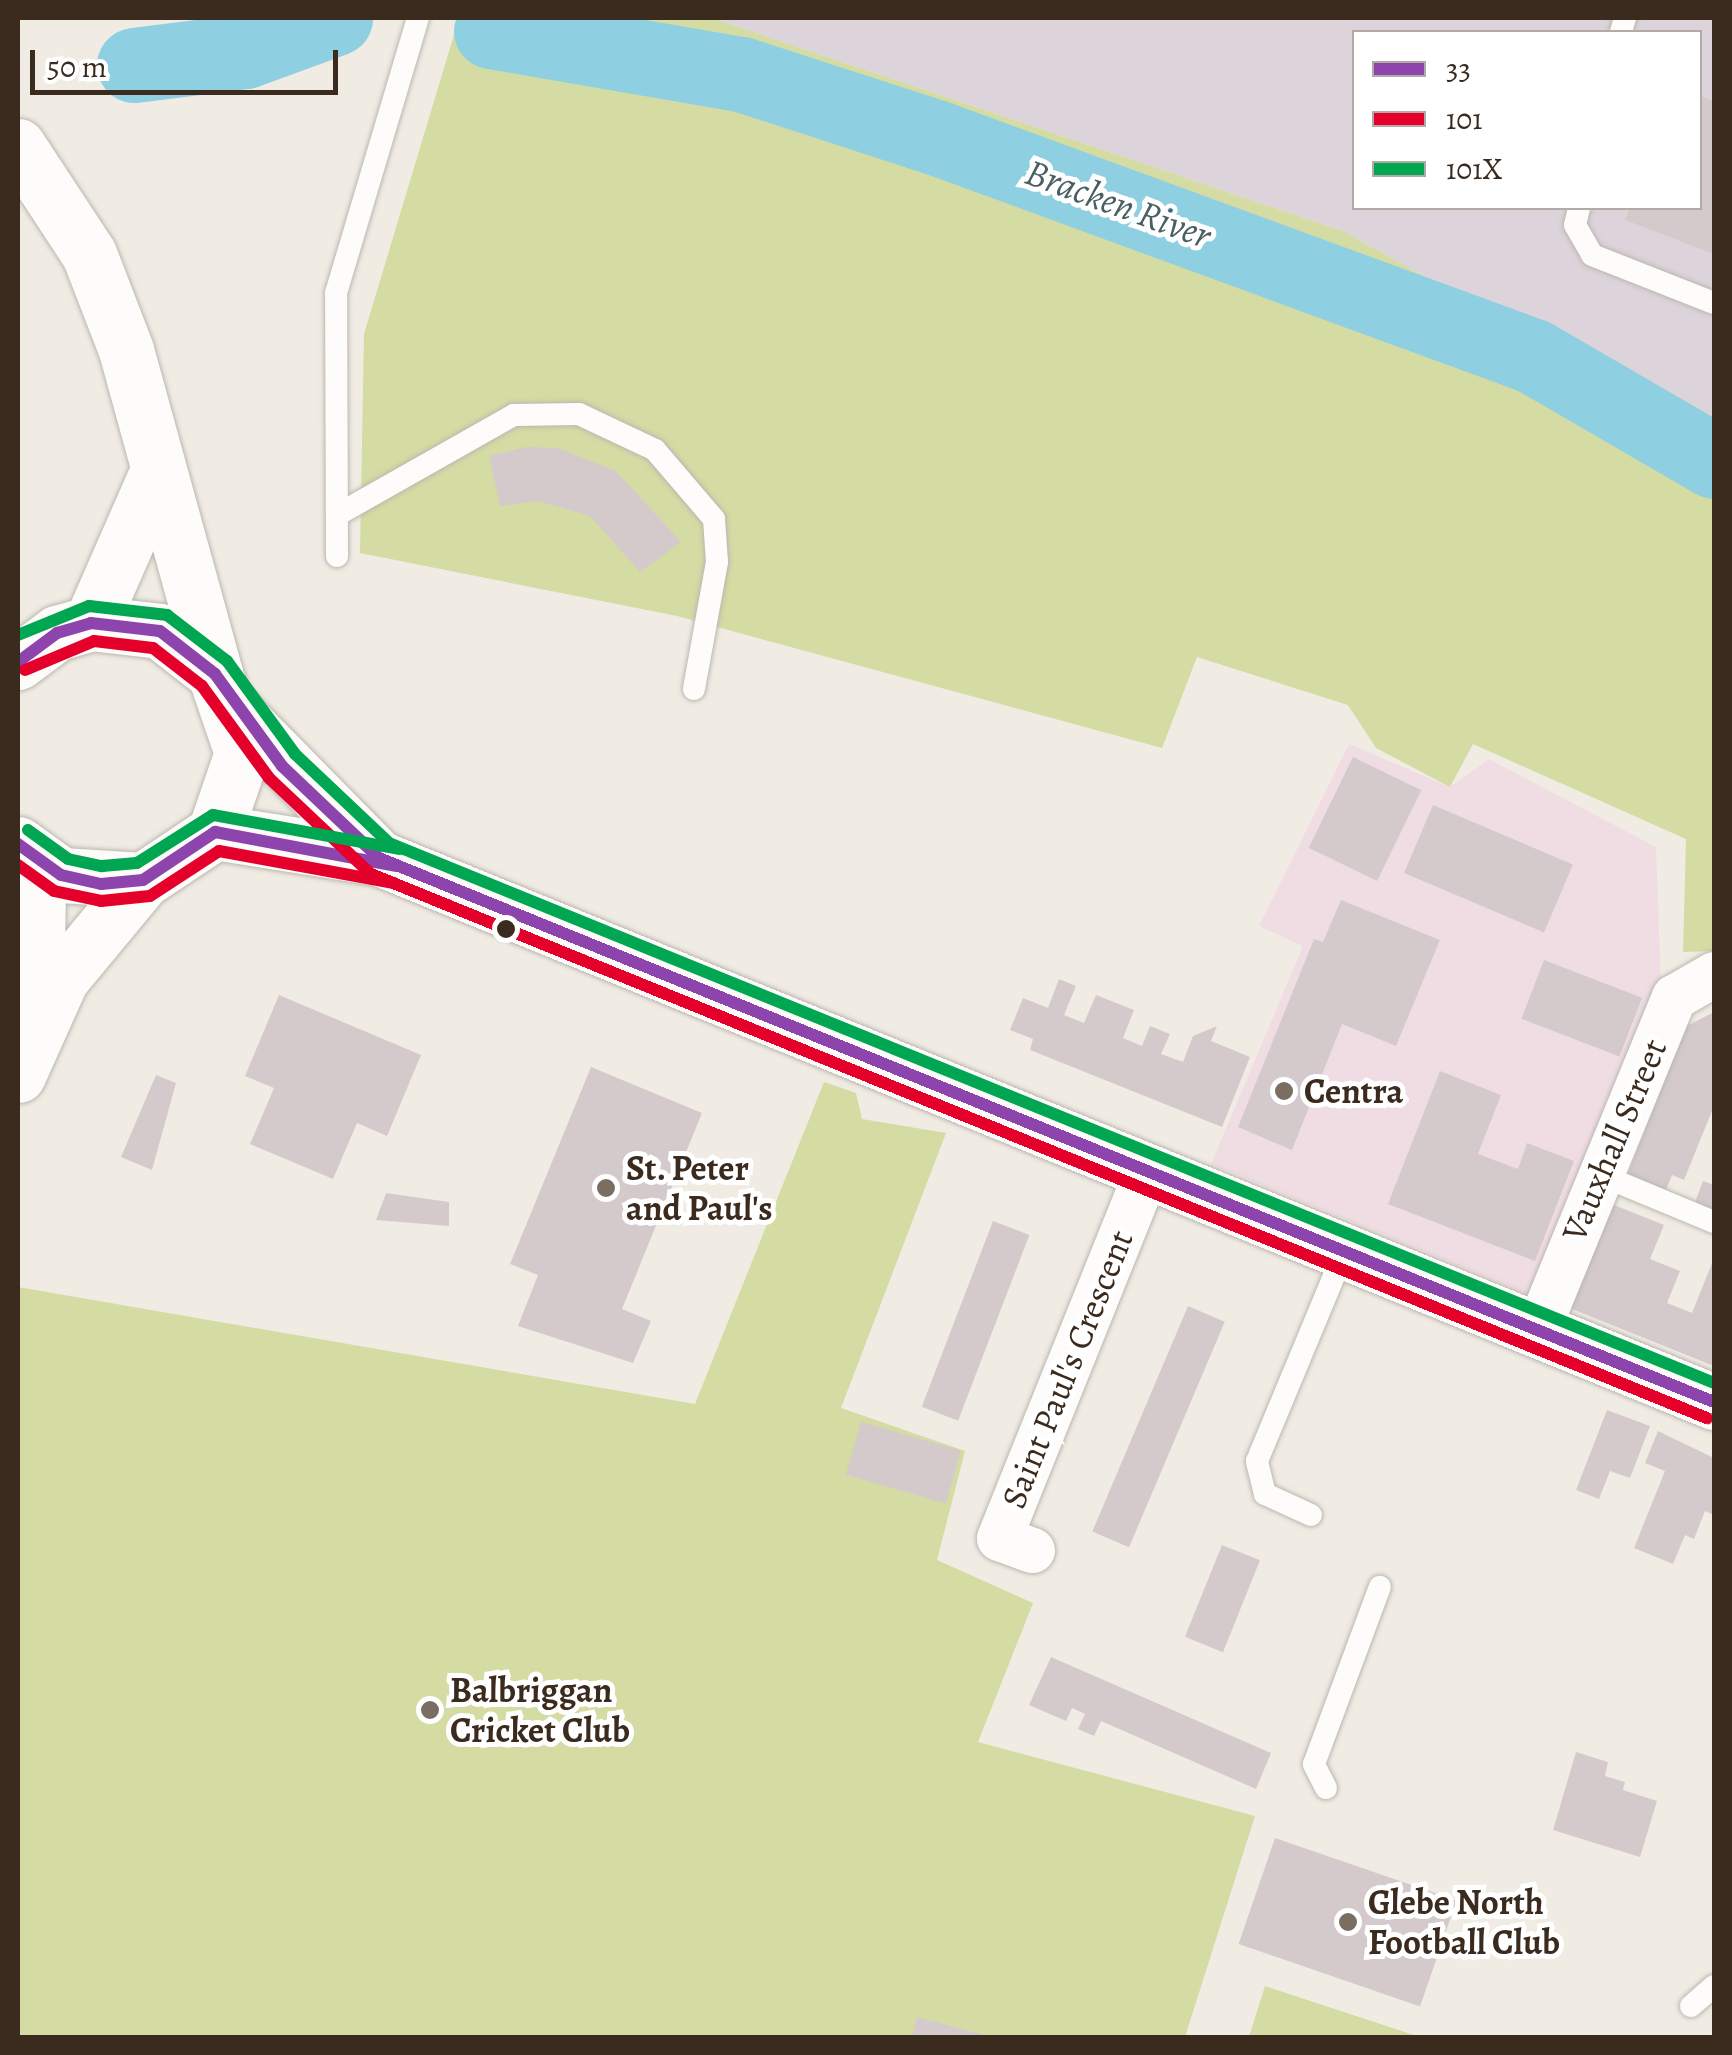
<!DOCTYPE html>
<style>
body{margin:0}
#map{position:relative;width:1732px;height:2055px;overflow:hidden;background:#f0ece3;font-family:Alegreya,serif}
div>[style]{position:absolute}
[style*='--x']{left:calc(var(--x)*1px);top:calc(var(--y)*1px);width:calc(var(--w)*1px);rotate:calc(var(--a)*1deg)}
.built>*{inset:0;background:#f0dde4}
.industrial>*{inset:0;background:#ddd3da}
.green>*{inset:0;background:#d4dba3}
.river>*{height:75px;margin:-37.5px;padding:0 37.5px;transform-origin:37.5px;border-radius:37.5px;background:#8ecfe2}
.building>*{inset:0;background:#d4cacc;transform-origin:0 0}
.roads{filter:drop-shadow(0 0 2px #bbb7b0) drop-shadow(0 0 2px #bbb7b0)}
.service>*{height:22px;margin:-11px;padding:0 11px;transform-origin:11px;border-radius:11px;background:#fdfcfb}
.minor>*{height:45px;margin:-22.5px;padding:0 22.5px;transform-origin:22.5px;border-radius:22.5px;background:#fdfcfb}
.tertiary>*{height:55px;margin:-27.5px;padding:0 27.5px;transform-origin:27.5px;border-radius:27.5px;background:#fdfcfb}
.secondary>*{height:55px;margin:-27.5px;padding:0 27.5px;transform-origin:27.5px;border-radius:27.5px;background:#fdfcfb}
.bus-1>*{height:12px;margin:-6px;padding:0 6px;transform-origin:6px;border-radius:6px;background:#8e44ad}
.bus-2>*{height:12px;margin:-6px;padding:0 6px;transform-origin:6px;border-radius:6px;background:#e4002b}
.bus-3>*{height:12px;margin:-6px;padding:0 6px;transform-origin:6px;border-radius:6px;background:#00a651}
.dots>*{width:28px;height:28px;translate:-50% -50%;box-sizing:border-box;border:5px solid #fff;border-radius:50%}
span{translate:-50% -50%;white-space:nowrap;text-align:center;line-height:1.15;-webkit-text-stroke:10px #fff;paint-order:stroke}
.poi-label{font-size:35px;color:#3b2a1e;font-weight:700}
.left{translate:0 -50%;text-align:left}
.street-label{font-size:35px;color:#3b2a1e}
.water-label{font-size:38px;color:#495f63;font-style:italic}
.frame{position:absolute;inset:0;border:20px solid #3b2a1e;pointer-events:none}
.legend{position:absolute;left:1352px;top:30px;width:350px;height:180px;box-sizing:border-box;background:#fff;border:2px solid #b1aaa5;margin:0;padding:12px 18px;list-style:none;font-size:30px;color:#3b2a1e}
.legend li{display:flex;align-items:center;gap:20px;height:50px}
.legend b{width:50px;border:2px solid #b1aaa5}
.scale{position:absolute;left:30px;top:50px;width:308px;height:45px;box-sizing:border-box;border:5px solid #3b2a1e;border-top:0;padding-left:12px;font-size:30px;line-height:35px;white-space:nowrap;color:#3b2a1e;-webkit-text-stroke:8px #fff;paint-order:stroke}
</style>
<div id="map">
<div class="built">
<div style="clip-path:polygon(1349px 744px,1450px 787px,1489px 759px,1656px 847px,1661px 983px,1533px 1296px,1211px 1164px,1303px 946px,1259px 926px)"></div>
</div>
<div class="industrial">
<div style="clip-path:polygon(evenodd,712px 18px,1714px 18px,1714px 439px,1343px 231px,712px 18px,1354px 32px,1700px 32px,1700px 208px,1354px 208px,1354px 32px)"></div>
</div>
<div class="green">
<div style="clip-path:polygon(459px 18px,712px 18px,1343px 231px,1714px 439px,1714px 951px,1683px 952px,1686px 839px,1473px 744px,1450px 787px,1376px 748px,1348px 705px,1197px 657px,1162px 748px,677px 616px,360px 553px,364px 334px)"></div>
<div style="clip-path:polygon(824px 1082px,856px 1093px,862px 1119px,946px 1133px,841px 1408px,965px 1451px,937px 1560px,1033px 1603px,978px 1742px,1255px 1816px,1185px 2037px,18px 2037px,18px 1287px,695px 1404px)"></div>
<div style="clip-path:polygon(1265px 1986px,1420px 2037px,1423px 2037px,1249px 2037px)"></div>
</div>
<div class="river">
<div style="--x:491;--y:31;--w:254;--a:9.8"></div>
<div style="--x:741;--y:74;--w:207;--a:18"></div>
<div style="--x:938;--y:138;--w:634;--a:20.12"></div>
<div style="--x:1533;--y:356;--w:209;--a:30.1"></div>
<div style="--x:134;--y:65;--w:112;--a:-7.2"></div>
<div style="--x:245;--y:51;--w:96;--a:-20.1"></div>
</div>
<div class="building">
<div style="clip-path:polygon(1700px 96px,1714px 101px,1714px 254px,1625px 220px,1630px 208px,1700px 208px)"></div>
<div style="clip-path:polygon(526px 447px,557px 448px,616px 471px,681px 542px,640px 572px,590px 516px,539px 501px,500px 506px,489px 456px)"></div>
<div style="left:1353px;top:757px;width:76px;height:101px;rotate:26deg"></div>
<div style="left:1433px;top:805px;width:152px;height:74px;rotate:23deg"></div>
<div style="clip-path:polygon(1341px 900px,1440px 940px,1396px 1046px,1342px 1024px,1292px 1150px,1238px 1127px,1314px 939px,1323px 942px)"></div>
<div style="left:1544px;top:960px;width:105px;height:63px;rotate:21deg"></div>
<div style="clip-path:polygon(1059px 979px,1076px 986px,1064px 1015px,1084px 1023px,1096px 995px,1134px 1010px,1123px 1038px,1142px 1046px,1150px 1026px,1170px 1034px,1161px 1054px,1183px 1062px,1193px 1036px,1217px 1026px,1211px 1041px,1250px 1057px,1222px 1127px,1030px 1050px,1033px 1039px,1010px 1030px,1023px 998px,1048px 1008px)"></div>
<div style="clip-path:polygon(279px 995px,421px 1055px,387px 1136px,357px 1123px,333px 1179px,250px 1144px,274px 1088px,245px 1076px)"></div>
<div style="clip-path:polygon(1714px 1012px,1714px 1106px,1684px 1180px,1672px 1175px,1666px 1190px,1628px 1174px,1685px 1027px)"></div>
<div style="clip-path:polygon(591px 1067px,702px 1113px,622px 1309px,651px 1321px,633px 1363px,518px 1326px,538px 1275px,510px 1264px)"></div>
<div style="clip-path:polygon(1440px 1071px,1501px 1095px,1478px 1154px,1518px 1169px,1527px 1143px,1574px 1161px,1535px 1261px,1388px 1204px)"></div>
<div style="clip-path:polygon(156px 1075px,176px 1083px,152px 1170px,121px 1157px)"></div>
<div style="clip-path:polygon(1703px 1181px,1714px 1185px,1714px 1216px,1693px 1208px)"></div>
<div style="clip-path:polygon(386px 1193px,449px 1202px,449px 1226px,376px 1220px)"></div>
<div style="clip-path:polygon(1609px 1203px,1664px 1225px,1650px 1259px,1680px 1271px,1667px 1303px,1692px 1313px,1714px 1258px,1714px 1366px,1567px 1307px)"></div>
<div style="left:993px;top:1221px;width:39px;height:199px;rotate:21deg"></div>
<div style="left:1188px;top:1306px;width:40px;height:245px;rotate:23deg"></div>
<div style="clip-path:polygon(1607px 1410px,1650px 1426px,1630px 1478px,1610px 1471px,1599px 1499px,1576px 1490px)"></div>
<div style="left:861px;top:1422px;width:104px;height:55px;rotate:16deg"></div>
<div style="clip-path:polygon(1658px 1431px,1714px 1458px,1714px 1515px,1705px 1511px,1694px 1539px,1685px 1535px,1673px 1564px,1634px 1548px,1665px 1471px,1645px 1463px)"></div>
<div style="left:1222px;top:1545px;width:41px;height:99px;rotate:22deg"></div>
<div style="clip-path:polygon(1051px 1657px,1271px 1753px,1256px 1789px,1101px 1721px,1094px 1736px,1078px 1729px,1085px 1714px,1072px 1708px,1066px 1721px,1029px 1705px)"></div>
<div style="clip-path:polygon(1576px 1752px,1608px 1762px,1605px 1776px,1625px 1782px,1623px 1790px,1657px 1801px,1640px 1857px,1553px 1830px)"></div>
<div style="left:1275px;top:1838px;width:192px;height:112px;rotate:19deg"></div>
<div style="clip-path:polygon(917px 2017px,988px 2036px,988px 2038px,912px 2038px)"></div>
</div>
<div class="roads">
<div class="service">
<div style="--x:1621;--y:32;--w:15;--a:-74"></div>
<div style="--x:1579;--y:208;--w:17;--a:103"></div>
<div style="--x:1575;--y:225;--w:34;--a:60"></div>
<div style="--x:1592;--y:255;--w:131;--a:21.5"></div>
<div style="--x:337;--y:515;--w:203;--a:-29.5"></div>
<div style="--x:514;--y:415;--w:65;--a:-0.9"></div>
<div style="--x:579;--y:414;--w:84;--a:25.3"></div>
<div style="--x:655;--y:450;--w:91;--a:49.5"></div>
<div style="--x:714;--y:519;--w:43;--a:86"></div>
<div style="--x:717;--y:562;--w:129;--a:100.3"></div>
<div style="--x:337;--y:556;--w:263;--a:-90.2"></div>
<div style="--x:336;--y:293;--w:287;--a:-73.4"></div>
<div style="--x:1596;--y:1173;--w:128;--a:22.6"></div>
<div style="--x:1311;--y:1515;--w:51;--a:-155.5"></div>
<div style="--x:1265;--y:1494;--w:34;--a:-104"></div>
<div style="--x:1257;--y:1461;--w:229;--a:-67.4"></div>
<div style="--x:1326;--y:1788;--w:27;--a:-117"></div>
<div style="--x:1314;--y:1764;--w:189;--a:-69.6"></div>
<div style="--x:1691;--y:2006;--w:30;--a:-41"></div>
</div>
<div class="minor">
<div style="--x:1538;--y:1328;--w:358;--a:-67.7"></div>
<div style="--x:1674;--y:997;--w:46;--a:-29.9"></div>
<div style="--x:1032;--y:1550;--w:35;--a:-160"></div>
<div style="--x:999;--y:1538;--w:400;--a:-68.1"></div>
</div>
<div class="tertiary">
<div style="--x:18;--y:146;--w:129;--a:56.7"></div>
<div style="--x:89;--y:254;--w:103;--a:68.9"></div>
<div style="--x:126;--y:350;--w:336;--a:74.6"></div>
<div style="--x:91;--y:623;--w:159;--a:-66.3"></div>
<div style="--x:26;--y:853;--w:35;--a:70"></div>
<div style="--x:38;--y:886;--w:134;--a:90.9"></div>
<div style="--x:18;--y:1075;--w:105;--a:-65.9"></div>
<div style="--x:61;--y:979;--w:129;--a:-50.4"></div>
</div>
<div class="secondary">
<div style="--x:18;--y:662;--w:49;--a:-36.6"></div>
<div style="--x:57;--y:633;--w:35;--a:-16"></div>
<div style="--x:91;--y:623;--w:69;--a:6.6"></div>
<div style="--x:160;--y:631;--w:70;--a:38"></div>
<div style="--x:215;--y:674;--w:83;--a:71.1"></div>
<div style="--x:242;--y:753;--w:83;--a:108.9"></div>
<div style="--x:215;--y:832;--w:87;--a:146.3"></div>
<div style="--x:143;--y:880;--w:82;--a:-176.5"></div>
<div style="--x:61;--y:875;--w:53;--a:-144.2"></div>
<div style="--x:235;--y:712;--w:205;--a:45.4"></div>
<div style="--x:215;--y:832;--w:166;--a:9"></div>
<div style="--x:379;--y:858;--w:1442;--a:22.17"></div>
</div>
</div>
<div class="bus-1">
<div style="--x:18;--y:662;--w:49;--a:-36.6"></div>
<div style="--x:57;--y:633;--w:35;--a:-16"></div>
<div style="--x:91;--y:623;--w:69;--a:6.6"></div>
<div style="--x:160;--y:631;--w:70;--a:38"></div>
<div style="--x:215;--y:674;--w:114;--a:53.9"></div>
<div style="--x:282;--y:766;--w:134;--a:43.5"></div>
<div style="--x:379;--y:858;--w:1442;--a:22.17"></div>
<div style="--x:18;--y:844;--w:53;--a:35.8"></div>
<div style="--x:61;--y:875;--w:41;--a:12.7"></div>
<div style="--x:101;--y:884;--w:42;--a:-5.4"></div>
<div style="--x:143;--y:880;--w:87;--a:-33.7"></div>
<div style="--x:215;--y:832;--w:185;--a:10.6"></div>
</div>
<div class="bus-2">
<div style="--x:25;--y:670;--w:75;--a:-22.8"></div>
<div style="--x:94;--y:641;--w:59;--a:6.8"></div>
<div style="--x:153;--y:648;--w:62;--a:37.8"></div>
<div style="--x:202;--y:686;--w:114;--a:53.9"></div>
<div style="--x:269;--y:778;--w:140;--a:43.3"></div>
<div style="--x:371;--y:874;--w:1443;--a:22.16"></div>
<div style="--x:18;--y:865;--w:44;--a:35.8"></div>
<div style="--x:54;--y:891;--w:48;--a:12"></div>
<div style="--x:101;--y:901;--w:49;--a:-5.8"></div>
<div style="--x:150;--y:896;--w:82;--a:-33.1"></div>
<div style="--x:219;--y:851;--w:178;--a:10.4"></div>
</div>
<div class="bus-3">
<div style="--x:18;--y:635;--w:77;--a:-22.2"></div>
<div style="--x:89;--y:606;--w:79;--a:6.6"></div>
<div style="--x:167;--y:615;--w:76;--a:37.5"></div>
<div style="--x:227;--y:661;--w:115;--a:53.8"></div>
<div style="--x:295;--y:754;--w:129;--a:43.4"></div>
<div style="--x:389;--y:843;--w:1431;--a:22.17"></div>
<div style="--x:28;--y:830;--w:49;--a:35.9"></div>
<div style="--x:68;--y:859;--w:35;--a:12"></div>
<div style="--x:102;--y:866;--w:35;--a:-5"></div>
<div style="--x:137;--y:863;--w:90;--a:-32.3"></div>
<div style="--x:213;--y:815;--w:190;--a:10.3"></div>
</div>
<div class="dots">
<div style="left:506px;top:929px;background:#3b2a1e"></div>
<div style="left:1284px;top:1091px;background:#7a6e63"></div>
<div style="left:606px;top:1188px;background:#7a6e63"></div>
<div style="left:430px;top:1710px;background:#7a6e63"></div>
<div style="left:1348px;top:1922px;background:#7a6e63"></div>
</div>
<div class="poi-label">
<span class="left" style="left:1304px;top:1091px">Centra</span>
<span class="left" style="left:626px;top:1188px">St. Peter<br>and Paul's</span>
<span class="left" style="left:450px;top:1710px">Balbriggan<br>Cricket Club</span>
<span class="left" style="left:1368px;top:1922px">Glebe North<br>Football Club</span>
</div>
<div class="street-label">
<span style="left:1614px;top:1140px;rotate:-67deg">Vauxhall Street</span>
<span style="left:1067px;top:1369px;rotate:-68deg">Saint Paul's Crescent</span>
</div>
<div class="water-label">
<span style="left:1118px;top:204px;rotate:20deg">Bracken River</span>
</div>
<div class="frame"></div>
<ul class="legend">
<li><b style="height:12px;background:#8e44ad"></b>33</li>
<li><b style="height:12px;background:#e4002b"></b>101</li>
<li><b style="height:12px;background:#00a651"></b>101X</li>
</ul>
<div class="scale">50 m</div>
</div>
